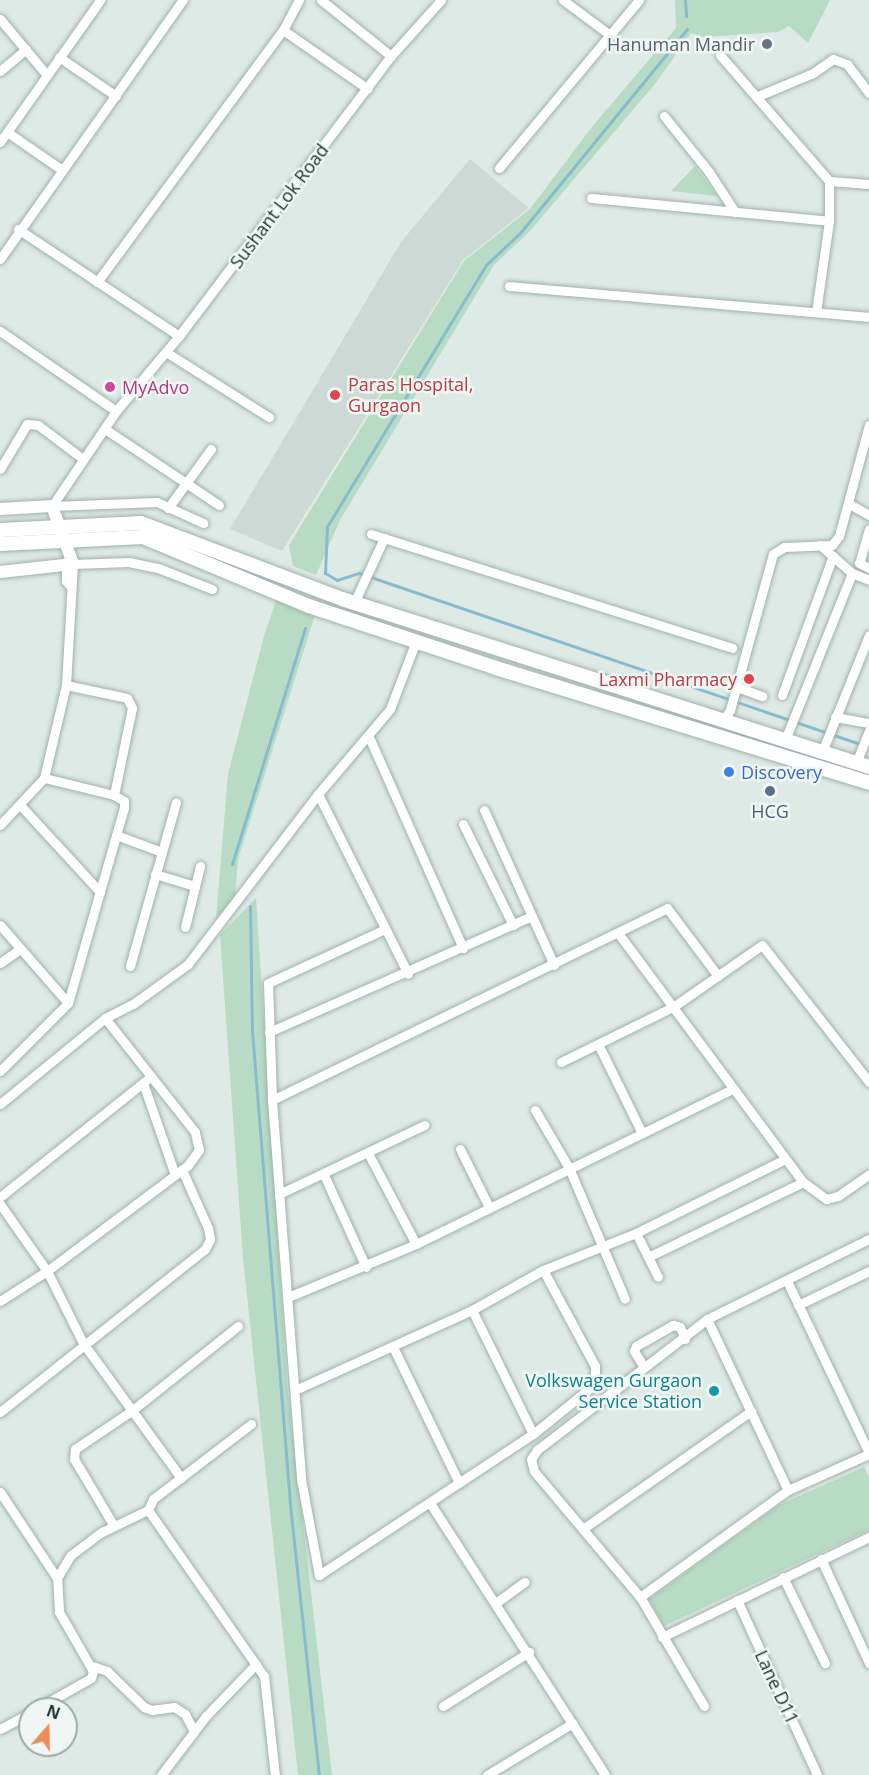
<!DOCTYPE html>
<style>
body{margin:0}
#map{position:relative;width:869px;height:1775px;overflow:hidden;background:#deeae6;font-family:"Open Sans",sans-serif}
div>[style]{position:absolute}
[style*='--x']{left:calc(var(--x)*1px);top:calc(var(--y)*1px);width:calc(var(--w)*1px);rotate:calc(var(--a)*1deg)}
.built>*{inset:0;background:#cdd9d5}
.green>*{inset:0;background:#b7dbc4}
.stream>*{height:3px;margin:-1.5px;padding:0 1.5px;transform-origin:1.5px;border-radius:1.5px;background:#87bcce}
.roads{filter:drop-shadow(0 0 2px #a1b1ad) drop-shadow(0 0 2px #a1b1ad)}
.minor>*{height:9px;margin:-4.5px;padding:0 4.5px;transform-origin:4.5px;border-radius:4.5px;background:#fff}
.tertiary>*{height:12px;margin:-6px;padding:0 6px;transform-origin:6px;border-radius:6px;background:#fff}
.secondary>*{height:14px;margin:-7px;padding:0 7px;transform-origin:7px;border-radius:7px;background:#fff}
.dots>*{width:16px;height:16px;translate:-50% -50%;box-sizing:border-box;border:3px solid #eff6f3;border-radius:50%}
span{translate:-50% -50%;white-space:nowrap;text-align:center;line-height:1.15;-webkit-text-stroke:5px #eff6f3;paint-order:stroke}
.worship-label{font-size:18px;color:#5b616d}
.right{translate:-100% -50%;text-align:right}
.street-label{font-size:18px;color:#203935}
.health-label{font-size:18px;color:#be3a42}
.left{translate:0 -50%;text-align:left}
.hotel-label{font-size:18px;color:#b23c85}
.shop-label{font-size:18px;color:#366cbe}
.service-label{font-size:18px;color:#4e5e75}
.culture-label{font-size:18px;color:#0d838f}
.north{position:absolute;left:18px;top:1697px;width:60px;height:60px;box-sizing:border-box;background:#eff6f3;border:2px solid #9caaa7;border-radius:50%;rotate:20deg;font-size:16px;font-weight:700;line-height:24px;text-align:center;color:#203935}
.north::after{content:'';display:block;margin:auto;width:21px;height:27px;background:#ee8c58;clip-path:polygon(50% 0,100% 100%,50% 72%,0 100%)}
</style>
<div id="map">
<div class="built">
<div style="clip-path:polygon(470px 159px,529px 208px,463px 260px,282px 551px,230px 529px,401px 242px)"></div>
</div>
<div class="green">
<div style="clip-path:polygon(675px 0,830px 0,808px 43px,789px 26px,778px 32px,704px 37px,691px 33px,655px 84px,529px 232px,494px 265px,340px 520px,316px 575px,293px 566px,289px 545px,464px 261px,530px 209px,591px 128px,676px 28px)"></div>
<div style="clip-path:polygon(695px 166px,717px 196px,671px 191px)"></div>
<div style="clip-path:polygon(276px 601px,315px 615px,238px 859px,235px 897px,216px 919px,228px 774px,264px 636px)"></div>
<div style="clip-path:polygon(256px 898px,287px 1384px,332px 1775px,298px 1775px,243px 1258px,220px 935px)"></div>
<div style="clip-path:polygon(864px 1467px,869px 1477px,869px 1530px,664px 1626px,649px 1599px,779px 1505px)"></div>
</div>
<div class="stream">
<div style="--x:685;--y:0;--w:16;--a:86"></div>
<div style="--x:687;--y:29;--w:262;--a:129.3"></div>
<div style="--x:521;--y:232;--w:48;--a:136.7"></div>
<div style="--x:486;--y:265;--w:306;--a:121.3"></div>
<div style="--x:327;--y:527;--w:46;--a:92.5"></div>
<div style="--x:325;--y:573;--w:14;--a:30"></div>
<div style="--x:337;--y:580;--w:23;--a:-18"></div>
<div style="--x:359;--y:573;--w:539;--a:18.84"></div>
<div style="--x:232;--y:864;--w:247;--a:-72.8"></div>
<div style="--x:250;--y:906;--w:125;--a:89.1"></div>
<div style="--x:252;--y:1031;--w:485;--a:85.4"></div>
<div style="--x:291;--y:1514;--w:262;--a:83.9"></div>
</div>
<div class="roads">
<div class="minor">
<div style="--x:321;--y:0;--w:90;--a:38.7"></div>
<div style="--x:563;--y:0;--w:59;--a:36.7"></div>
<div style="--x:0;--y:19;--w:72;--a:50.1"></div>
<div style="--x:283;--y:30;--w:103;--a:34.8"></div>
<div style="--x:720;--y:55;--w:167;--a:49.1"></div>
<div style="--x:829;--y:181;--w:40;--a:90"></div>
<div style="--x:829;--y:221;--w:92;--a:98.1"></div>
<div style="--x:59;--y:57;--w:69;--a:34.4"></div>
<div style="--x:0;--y:71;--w:34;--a:-40"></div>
<div style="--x:758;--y:96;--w:60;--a:-22.7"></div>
<div style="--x:813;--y:73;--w:24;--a:-35"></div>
<div style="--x:833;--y:59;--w:15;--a:20"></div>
<div style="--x:847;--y:64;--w:36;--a:53"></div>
<div style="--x:664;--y:116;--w:72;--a:51.2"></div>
<div style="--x:709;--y:172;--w:48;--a:57"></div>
<div style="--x:7;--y:132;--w:67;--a:34.6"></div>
<div style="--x:0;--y:142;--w:174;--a:-54.8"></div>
<div style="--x:499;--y:168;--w:219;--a:-50.2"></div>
<div style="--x:829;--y:181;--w:40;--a:4.3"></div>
<div style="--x:591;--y:198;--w:239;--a:5.5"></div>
<div style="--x:18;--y:229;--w:193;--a:33.6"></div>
<div style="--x:0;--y:259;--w:317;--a:-54.8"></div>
<div style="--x:97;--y:282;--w:313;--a:-53.6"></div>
<div style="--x:283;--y:30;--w:34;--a:-62"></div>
<div style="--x:509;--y:286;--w:361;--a:4.9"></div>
<div style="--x:0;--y:331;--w:141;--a:34.6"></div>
<div style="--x:166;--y:352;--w:122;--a:32.3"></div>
<div style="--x:105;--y:429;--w:137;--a:33.7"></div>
<div style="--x:0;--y:469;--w:52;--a:-59"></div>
<div style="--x:27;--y:424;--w:11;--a:5"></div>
<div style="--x:38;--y:425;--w:56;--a:37.1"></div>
<div style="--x:851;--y:505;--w:21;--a:29"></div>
<div style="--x:52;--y:506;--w:115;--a:-56"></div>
<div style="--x:116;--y:411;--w:98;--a:-50"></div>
<div style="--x:179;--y:336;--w:351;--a:-52.9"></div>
<div style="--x:391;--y:56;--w:75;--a:-48.2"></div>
<div style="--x:52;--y:506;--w:105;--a:-2.2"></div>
<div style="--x:157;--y:502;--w:51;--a:24.5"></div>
<div style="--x:168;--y:508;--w:73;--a:-53.9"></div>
<div style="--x:869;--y:529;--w:35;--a:106"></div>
<div style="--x:859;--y:563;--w:11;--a:27"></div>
<div style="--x:371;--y:534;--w:379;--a:17.5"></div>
<div style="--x:820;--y:545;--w:43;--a:41.2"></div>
<div style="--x:852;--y:573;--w:18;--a:22"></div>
<div style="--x:66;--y:565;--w:16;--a:90"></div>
<div style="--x:66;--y:581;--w:6;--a:51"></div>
<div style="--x:354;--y:603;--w:72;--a:-65.2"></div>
<div style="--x:66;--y:685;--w:62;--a:12"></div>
<div style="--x:127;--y:698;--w:11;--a:63"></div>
<div style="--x:132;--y:708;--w:89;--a:101.7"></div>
<div style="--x:737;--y:687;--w:27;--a:20"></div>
<div style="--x:782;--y:695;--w:148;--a:-69.9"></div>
<div style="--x:835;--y:717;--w:35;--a:10"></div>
<div style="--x:724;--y:719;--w:11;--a:-56"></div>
<div style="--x:730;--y:710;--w:162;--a:-74.6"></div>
<div style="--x:773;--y:554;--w:13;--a:-32"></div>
<div style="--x:784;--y:547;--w:48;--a:-2.4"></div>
<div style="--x:832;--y:545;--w:11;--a:-52"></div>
<div style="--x:839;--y:536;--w:115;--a:-74.9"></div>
<div style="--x:369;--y:737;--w:231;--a:66"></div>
<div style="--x:785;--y:740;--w:180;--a:-68.1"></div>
<div style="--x:822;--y:752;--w:126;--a:-68.1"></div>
<div style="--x:856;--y:763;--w:35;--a:-68"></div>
<div style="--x:318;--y:794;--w:201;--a:63.4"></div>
<div style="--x:21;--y:806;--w:117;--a:47.4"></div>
<div style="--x:484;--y:810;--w:170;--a:65.7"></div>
<div style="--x:463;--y:824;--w:113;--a:63.7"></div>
<div style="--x:0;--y:825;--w:64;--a:-46.9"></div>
<div style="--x:44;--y:778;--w:96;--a:-76.7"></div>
<div style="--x:66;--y:685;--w:121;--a:-86.7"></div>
<div style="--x:73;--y:564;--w:56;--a:-2"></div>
<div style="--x:129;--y:562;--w:30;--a:12"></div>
<div style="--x:158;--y:568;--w:58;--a:21.3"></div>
<div style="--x:116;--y:835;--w:49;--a:20.3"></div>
<div style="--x:155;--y:874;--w:42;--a:16.7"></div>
<div style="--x:0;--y:925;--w:103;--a:48.9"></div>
<div style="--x:185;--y:927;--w:63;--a:-76.2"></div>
<div style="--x:385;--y:929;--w:129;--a:155.2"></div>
<div style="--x:268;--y:983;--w:117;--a:88"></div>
<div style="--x:272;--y:1100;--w:380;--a:85.6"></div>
<div style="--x:301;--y:1479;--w:98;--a:79.4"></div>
<div style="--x:319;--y:1575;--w:256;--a:-33.4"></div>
<div style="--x:533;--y:1434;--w:80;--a:-38.9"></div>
<div style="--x:595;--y:1384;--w:18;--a:-90"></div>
<div style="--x:595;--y:1366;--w:109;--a:-118.4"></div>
<div style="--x:618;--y:933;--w:310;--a:53.4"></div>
<div style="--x:803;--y:1182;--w:29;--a:36"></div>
<div style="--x:826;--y:1199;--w:12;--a:-14"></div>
<div style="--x:838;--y:1196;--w:38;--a:-35"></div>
<div style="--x:0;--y:963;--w:24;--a:-35"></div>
<div style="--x:130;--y:966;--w:170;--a:-74.3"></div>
<div style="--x:269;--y:1032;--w:287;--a:-23.8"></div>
<div style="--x:598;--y:1044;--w:99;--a:63.7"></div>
<div style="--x:561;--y:1062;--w:125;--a:-26.2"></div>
<div style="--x:673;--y:1007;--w:108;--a:-34.9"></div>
<div style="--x:762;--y:945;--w:174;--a:52"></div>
<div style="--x:0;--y:1071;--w:96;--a:-45"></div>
<div style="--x:68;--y:1003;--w:203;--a:-74"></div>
<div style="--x:124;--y:808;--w:7;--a:-90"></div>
<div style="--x:124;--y:801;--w:12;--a:-149"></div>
<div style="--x:114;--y:795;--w:72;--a:-166.3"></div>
<div style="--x:143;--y:1083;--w:97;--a:70.8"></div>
<div style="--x:272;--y:1100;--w:439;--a:-25.9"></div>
<div style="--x:667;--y:908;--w:85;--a:53.1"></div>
<div style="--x:0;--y:1104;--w:136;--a:-39.3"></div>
<div style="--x:105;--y:1018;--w:31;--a:-27"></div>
<div style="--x:133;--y:1004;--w:68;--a:-36"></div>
<div style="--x:188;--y:964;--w:214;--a:-52.6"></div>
<div style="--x:318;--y:794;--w:111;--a:-49.7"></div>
<div style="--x:390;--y:709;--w:73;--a:-69.1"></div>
<div style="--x:535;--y:1110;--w:67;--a:59.6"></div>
<div style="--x:569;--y:1168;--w:142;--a:66.9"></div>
<div style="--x:460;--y:1149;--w:65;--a:63.4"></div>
<div style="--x:368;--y:1153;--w:103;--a:62.2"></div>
<div style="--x:324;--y:1175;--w:101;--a:65.5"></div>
<div style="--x:279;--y:1194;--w:161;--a:-25.4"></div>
<div style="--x:0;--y:1197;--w:191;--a:-38.6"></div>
<div style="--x:0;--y:1204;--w:82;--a:55"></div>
<div style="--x:47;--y:1271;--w:80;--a:63.4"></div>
<div style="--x:83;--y:1343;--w:167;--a:54"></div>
<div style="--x:636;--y:1233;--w:49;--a:63.4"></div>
<div style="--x:648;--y:1257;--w:172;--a:-25.8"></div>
<div style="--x:787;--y:1281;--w:191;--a:64.5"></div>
<div style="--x:288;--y:1297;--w:139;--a:-22.5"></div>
<div style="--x:416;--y:1244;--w:353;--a:-26.1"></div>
<div style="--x:0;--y:1301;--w:56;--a:-32.6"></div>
<div style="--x:47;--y:1271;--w:176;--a:-36.9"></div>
<div style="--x:188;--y:1165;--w:19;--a:-54"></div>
<div style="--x:199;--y:1150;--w:18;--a:-103"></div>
<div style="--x:195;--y:1132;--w:145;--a:-128.3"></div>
<div style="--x:798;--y:1305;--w:79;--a:-25.6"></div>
<div style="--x:472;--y:1310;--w:138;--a:63.8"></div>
<div style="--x:707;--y:1319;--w:189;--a:64.7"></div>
<div style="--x:393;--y:1347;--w:151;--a:64.1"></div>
<div style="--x:644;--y:1367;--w:19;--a:-122"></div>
<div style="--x:634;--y:1351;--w:5;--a:-68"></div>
<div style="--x:636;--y:1346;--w:43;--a:-29.6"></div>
<div style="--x:673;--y:1325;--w:7;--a:16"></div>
<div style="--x:680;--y:1327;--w:13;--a:67"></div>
<div style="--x:295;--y:1390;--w:194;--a:-24.3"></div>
<div style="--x:472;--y:1310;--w:81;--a:-29.4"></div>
<div style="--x:543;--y:1270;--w:100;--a:-21.7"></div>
<div style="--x:636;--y:1233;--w:166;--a:-26.4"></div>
<div style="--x:0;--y:1412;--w:262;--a:-38.5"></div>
<div style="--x:205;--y:1249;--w:11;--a:-63"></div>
<div style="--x:210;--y:1239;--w:11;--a:-100"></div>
<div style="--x:208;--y:1228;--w:64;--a:-114.1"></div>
<div style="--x:251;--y:1424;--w:123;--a:142.6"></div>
<div style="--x:153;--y:1499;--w:12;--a:114"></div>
<div style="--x:148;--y:1510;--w:203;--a:55.1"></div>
<div style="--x:264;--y:1676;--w:100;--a:83.7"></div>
<div style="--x:0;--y:1492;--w:103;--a:56.5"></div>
<div style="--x:430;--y:1503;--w:323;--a:57.2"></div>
<div style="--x:114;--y:1526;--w:78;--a:-120.8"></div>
<div style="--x:74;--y:1459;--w:10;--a:-84"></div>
<div style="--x:75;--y:1449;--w:71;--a:-34.1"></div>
<div style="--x:134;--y:1409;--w:133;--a:-38.6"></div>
<div style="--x:584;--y:1528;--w:204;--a:-35"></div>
<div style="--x:821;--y:1559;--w:115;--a:65.2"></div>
<div style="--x:783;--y:1577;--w:96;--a:64"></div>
<div style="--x:640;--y:1597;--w:183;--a:-35.9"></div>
<div style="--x:788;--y:1490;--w:89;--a:-24"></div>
<div style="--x:737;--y:1600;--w:192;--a:65.4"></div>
<div style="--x:497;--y:1602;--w:34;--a:-36"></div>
<div style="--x:662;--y:1637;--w:230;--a:-25.8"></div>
<div style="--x:92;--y:1666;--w:16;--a:18"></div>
<div style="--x:107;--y:1671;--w:52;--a:44.2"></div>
<div style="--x:144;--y:1707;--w:9;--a:21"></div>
<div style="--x:152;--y:1710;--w:22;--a:-8"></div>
<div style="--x:174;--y:1707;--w:13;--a:32"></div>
<div style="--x:185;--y:1714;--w:20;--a:63"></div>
<div style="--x:443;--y:1706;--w:102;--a:-32.1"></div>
<div style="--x:704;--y:1706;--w:126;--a:-120.4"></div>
<div style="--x:640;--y:1597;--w:165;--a:-130.1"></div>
<div style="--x:534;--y:1471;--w:12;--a:-104"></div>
<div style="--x:531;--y:1459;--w:11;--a:-56"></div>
<div style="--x:537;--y:1450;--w:215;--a:-37.6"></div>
<div style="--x:707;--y:1319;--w:181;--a:-26.3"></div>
<div style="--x:36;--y:1709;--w:63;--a:-29.4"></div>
<div style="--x:91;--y:1678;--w:7;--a:-74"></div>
<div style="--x:93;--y:1671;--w:68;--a:-120"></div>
<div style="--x:59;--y:1612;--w:34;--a:-93"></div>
<div style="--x:57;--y:1578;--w:27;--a:-59"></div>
<div style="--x:71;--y:1555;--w:39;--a:-37"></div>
<div style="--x:102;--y:1532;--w:51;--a:-25.6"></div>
<div style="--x:0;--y:1729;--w:34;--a:-28"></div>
<div style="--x:161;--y:1775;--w:74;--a:-52.7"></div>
<div style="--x:206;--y:1716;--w:72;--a:-46.1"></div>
<div style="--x:487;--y:1775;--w:100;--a:-31.2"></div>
</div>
<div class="tertiary">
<div style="--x:0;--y:509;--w:52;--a:-3.3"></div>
<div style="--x:52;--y:506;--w:62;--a:70.1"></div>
<div style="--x:73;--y:564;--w:73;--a:173.7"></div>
</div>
<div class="secondary">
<div style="--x:0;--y:530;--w:141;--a:-2.8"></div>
<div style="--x:141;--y:523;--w:215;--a:20.7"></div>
<div style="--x:342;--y:599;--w:553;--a:17.68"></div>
<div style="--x:0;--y:544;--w:143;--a:-2.8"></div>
<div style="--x:143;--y:537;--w:180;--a:22.6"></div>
<div style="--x:309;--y:606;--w:197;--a:18.3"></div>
<div style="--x:496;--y:668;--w:390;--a:17.1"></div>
</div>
</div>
<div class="dots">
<div style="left:767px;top:44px;background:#6b7280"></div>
<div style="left:110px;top:387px;background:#d1479c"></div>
<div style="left:335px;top:395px;background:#e0444e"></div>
<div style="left:749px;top:679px;background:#e0444e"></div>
<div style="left:729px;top:772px;background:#3f7fe0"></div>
<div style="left:770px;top:791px;background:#5c6f8a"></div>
<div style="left:714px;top:1391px;background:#0f9aa8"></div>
</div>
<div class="worship-label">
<span class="right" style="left:755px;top:44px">Hanuman Mandir</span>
</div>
<div class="street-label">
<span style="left:279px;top:206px;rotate:-53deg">Sushant Lok Road</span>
<span style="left:777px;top:1687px;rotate:65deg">Lane D11</span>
</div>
<div class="health-label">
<span class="left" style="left:348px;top:395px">Paras Hospital,<br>Gurgaon</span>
<span class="right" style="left:737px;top:679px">Laxmi Pharmacy</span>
</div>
<div class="hotel-label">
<span class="left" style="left:122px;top:387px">MyAdvo</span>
</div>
<div class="shop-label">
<span class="left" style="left:741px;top:772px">Discovery</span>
</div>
<div class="service-label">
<span style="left:770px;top:811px">HCG</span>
</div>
<div class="culture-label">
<span class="right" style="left:702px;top:1391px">Volkswagen Gurgaon<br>Service Station</span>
</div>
<div class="north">N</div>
</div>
